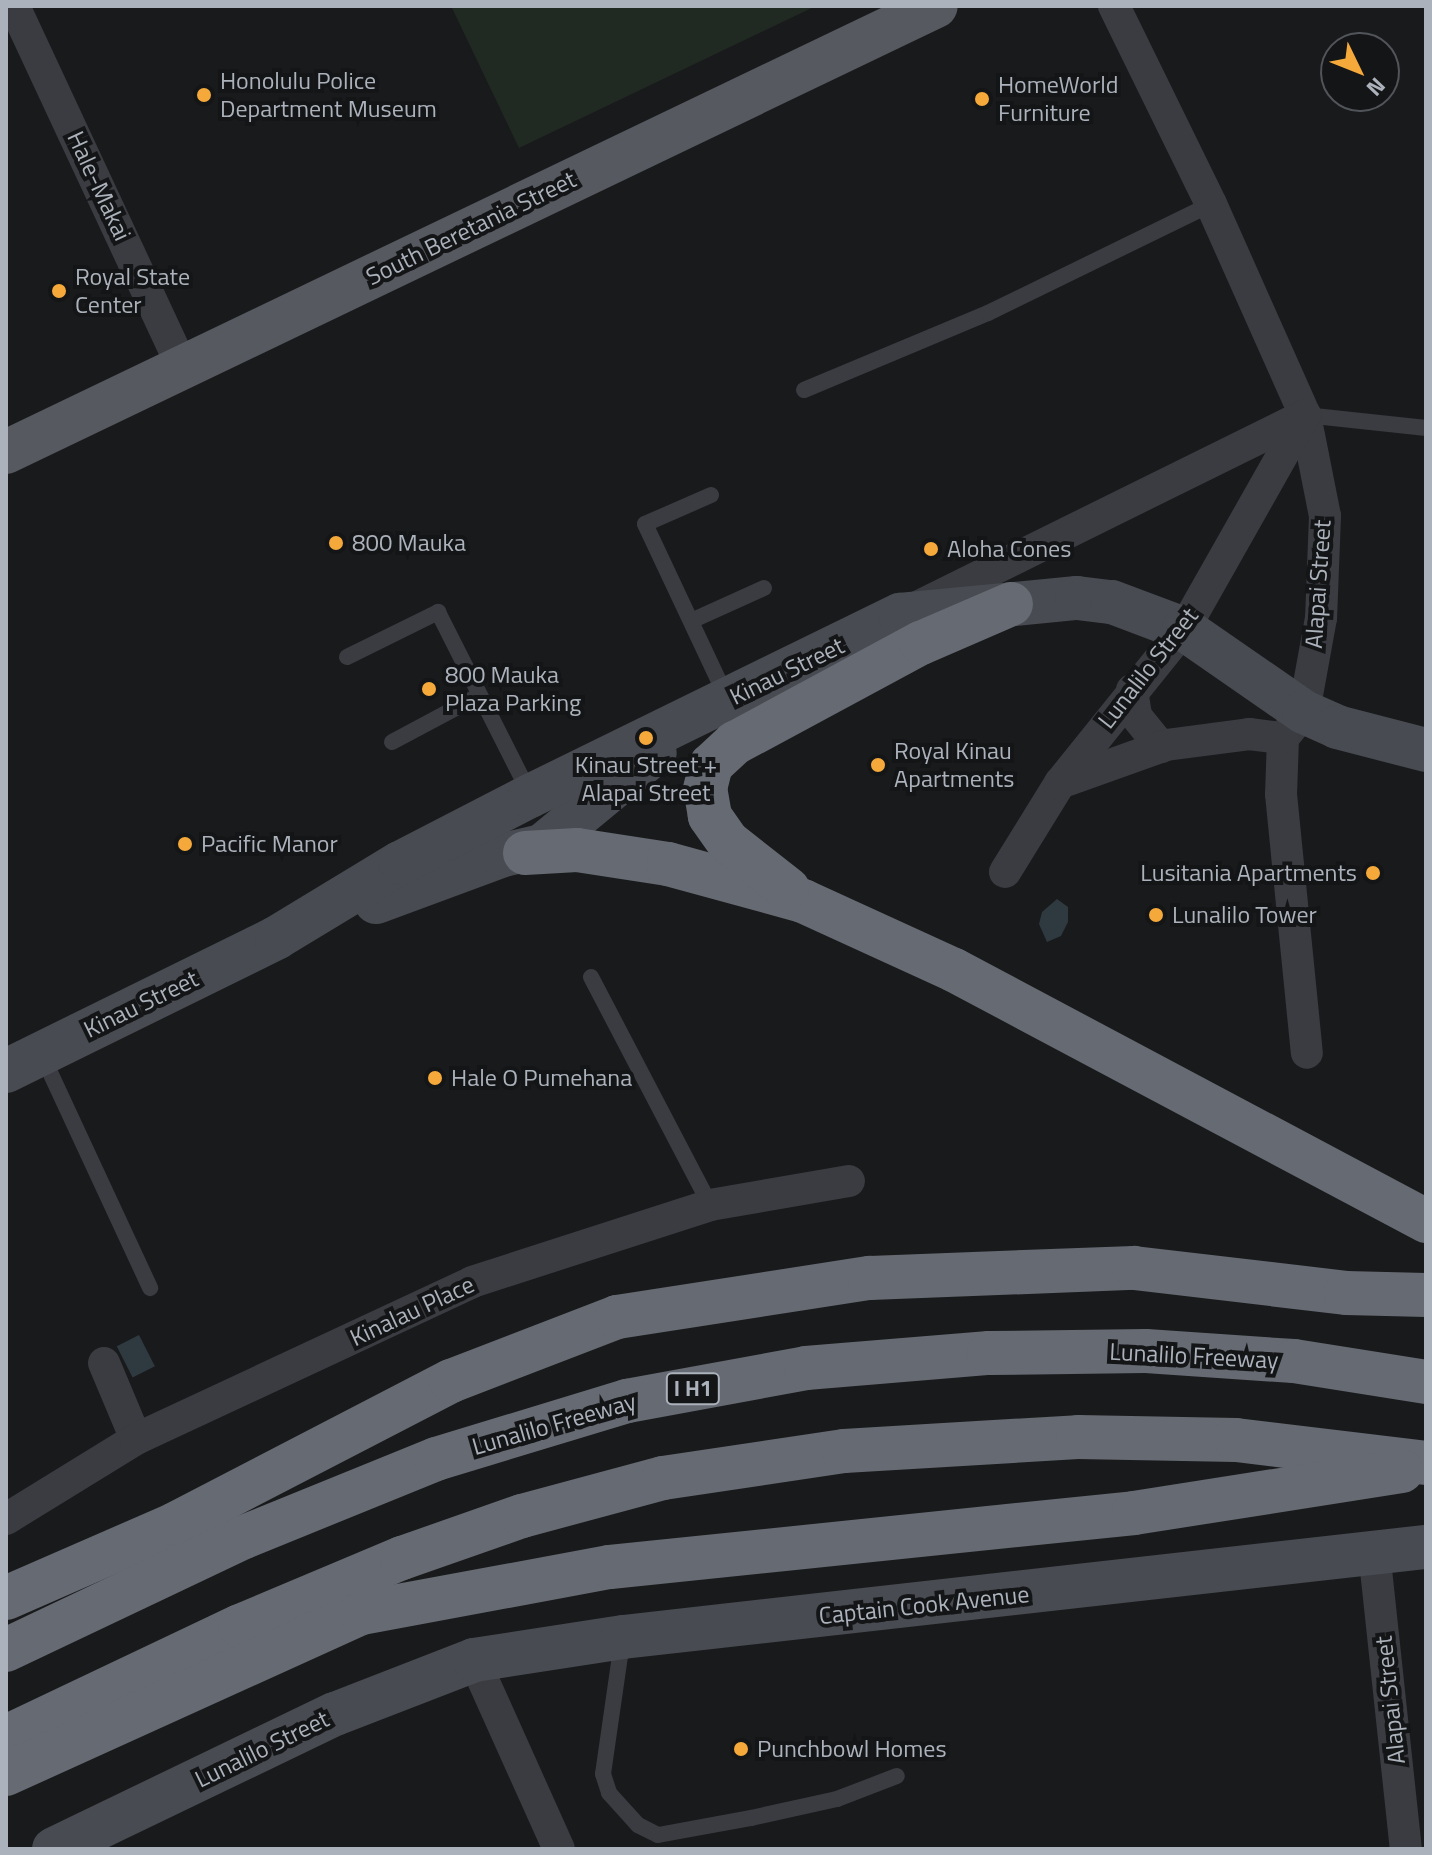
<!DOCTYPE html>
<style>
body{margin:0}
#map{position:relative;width:1432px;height:1855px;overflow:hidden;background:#191a1c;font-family:"Titillium Web",sans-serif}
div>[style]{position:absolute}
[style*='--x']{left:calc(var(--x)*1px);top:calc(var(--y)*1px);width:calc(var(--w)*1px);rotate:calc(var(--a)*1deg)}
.green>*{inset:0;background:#212a22}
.water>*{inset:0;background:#2f3a40;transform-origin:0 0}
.lane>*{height:16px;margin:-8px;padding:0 8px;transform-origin:8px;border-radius:8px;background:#3a3c41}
.street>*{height:32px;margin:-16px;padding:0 16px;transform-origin:16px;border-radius:16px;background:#3a3c41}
.secondary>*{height:44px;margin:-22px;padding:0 22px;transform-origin:22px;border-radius:22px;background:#484b51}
.primary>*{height:44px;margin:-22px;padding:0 22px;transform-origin:22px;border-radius:22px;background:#565960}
.highway>*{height:44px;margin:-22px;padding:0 22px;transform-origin:22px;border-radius:22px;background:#666a72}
.dots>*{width:22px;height:22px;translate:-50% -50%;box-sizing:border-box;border:4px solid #141517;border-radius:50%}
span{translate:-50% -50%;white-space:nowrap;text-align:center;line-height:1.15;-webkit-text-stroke:8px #141517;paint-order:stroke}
.shield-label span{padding:2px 6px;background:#141517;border:2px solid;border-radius:6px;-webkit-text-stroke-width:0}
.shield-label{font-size:22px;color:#acb2bb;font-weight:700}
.poi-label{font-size:24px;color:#acb2bb}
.left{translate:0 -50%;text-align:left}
.right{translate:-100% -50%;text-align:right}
.street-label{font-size:24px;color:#acb2bb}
.frame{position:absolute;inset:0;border:8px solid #acb2bb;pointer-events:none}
.north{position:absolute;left:1320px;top:32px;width:80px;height:80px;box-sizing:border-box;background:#141517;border:2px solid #515459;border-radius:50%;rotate:133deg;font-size:22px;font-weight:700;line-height:32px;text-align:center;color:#acb2bb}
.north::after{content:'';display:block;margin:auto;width:28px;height:36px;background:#f4a93a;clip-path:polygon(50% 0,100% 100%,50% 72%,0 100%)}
</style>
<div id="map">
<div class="green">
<div style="clip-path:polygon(451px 6px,816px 6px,519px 148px)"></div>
</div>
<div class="water">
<div style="clip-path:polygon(1057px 899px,1068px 907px,1068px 922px,1061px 936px,1047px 942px,1039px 924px,1042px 912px)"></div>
<div style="left:139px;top:1335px;width:35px;height:25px;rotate:63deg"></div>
</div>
<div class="lane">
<div style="--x:804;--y:390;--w:199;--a:-22.7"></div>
<div style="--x:988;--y:313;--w:248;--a:-26"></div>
<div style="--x:1305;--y:415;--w:122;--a:6.1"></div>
<div style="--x:711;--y:495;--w:72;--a:156.3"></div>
<div style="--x:645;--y:524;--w:192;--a:64.8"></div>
<div style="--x:691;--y:621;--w:80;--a:-24.3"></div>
<div style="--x:347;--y:657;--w:102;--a:-26.3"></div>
<div style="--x:438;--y:612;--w:204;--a:63.2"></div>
<div style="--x:392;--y:742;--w:98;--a:-28.1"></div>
<div style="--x:591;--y:977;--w:257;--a:62.4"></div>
<div style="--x:42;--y:1055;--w:257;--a:65.1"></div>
<div style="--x:622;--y:1642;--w:133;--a:98.2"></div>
<div style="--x:603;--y:1774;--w:20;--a:72"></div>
<div style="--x:609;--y:1793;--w:43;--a:47.8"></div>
<div style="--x:638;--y:1825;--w:22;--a:27"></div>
<div style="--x:658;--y:1835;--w:95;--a:-10.4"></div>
<div style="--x:751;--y:1818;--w:88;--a:-12.5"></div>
<div style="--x:837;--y:1799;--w:64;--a:-21"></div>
</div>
<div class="street">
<div style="--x:14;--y:6;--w:398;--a:65"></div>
<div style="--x:1114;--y:6;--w:220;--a:63.9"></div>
<div style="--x:1211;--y:204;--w:231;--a:66"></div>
<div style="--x:1305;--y:415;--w:103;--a:78.8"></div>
<div style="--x:1325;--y:516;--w:102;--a:92.2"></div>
<div style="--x:1321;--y:618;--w:96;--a:100.3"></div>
<div style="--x:1304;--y:712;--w:33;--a:129"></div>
<div style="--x:1283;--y:738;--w:56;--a:92"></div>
<div style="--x:1281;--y:794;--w:260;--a:84.3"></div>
<div style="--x:917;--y:607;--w:433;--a:-26.3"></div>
<div style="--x:1132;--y:690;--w:26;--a:81"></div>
<div style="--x:1136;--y:716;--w:40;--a:51"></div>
<div style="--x:1060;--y:783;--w:113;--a:-19.7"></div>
<div style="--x:1166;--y:745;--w:84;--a:-7.5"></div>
<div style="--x:1249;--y:734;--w:34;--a:7"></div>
<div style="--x:1005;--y:872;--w:105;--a:-58.3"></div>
<div style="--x:1060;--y:783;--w:198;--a:-51.2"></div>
<div style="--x:1184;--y:629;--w:246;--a:-60.5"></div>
<div style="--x:104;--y:1363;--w:82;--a:67.2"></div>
<div style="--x:6;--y:1519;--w:153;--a:-31.6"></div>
<div style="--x:136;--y:1439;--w:371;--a:-25"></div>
<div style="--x:472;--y:1282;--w:250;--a:-17.9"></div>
<div style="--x:710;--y:1205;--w:141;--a:-9.8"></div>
<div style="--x:1374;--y:1551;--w:300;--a:83.9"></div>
<div style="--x:474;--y:1660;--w:207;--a:65.8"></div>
</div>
<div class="secondary">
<div style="--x:376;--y:902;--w:135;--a:-20.3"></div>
<div style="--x:503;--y:855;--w:40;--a:-13"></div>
<div style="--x:542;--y:846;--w:146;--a:-39.5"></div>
<div style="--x:6;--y:1071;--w:301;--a:-26.2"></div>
<div style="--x:276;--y:938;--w:145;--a:-31.2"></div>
<div style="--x:400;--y:863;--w:146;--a:-27.3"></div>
<div style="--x:530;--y:796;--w:412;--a:-26.1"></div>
<div style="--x:900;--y:615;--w:178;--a:-5.5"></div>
<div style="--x:1077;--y:598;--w:35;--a:7"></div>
<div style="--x:1112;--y:602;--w:77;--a:20.6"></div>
<div style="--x:1184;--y:629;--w:146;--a:34.7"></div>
<div style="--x:1304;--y:712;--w:36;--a:24"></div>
<div style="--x:1337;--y:727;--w:92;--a:14.5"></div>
<div style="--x:54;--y:1849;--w:312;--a:-25.7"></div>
<div style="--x:335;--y:1714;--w:149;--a:-21.2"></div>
<div style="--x:474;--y:1660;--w:151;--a:-8.8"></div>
<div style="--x:623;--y:1637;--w:808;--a:-6.4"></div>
</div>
<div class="primary">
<div style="--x:6;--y:452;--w:1031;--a:-25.62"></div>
</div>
<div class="highway">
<div style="--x:525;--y:853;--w:52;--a:-3.3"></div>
<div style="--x:577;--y:850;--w:92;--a:8.7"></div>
<div style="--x:668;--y:864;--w:140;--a:15.3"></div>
<div style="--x:803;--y:901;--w:166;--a:24.6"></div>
<div style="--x:954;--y:970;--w:535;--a:28"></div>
<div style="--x:788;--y:889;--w:76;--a:-141.9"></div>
<div style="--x:728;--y:842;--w:32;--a:-125"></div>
<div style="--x:710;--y:816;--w:27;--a:-100"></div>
<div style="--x:705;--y:789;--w:25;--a:-76"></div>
<div style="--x:711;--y:765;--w:33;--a:-43"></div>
<div style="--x:735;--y:743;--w:211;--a:-28.3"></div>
<div style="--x:921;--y:643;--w:98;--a:-23.4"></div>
<div style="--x:6;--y:1598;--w:184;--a:-23.6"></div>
<div style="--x:175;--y:1524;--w:311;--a:-27.4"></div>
<div style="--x:451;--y:1381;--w:178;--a:-21.1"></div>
<div style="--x:617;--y:1317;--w:256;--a:-8.8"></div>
<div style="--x:870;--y:1278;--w:264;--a:-2.2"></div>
<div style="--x:1134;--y:1268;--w:213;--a:6.7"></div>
<div style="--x:1346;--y:1293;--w:80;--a:1.4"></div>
<div style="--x:6;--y:1650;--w:263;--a:-25.4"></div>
<div style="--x:244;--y:1537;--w:207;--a:-22.1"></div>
<div style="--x:436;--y:1459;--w:200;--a:-16.9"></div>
<div style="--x:627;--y:1401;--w:182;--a:-10.4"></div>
<div style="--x:806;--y:1368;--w:184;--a:-4.7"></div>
<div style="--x:989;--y:1353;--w:157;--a:-0.7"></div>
<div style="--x:1146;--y:1351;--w:148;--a:3.9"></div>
<div style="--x:1294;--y:1361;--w:134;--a:9"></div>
<div style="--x:6;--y:1737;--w:259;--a:-25.4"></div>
<div style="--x:240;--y:1626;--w:176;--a:-22.8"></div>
<div style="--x:402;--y:1558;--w:127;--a:-19.3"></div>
<div style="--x:522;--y:1516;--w:146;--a:-15.1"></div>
<div style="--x:663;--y:1478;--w:183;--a:-8.5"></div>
<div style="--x:844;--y:1451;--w:234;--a:-3.4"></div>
<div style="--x:1078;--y:1437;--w:158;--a:1.1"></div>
<div style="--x:1236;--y:1440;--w:191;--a:6.9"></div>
<div style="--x:6;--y:1774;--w:390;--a:-24.4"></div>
<div style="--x:361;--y:1613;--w:253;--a:-10.5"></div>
<div style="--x:610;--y:1567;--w:527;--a:-5.88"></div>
<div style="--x:1134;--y:1513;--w:271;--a:-8.9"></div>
</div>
<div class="dots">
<div style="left:204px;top:95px;background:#f4a93a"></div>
<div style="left:982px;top:99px;background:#f4a93a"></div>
<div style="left:59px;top:291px;background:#f4a93a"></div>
<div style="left:336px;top:543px;background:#f4a93a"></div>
<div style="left:931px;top:549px;background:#f4a93a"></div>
<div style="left:429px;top:689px;background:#f4a93a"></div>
<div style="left:646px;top:738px;background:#f4a93a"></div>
<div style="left:878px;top:765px;background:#f4a93a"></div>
<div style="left:185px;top:844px;background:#f4a93a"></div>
<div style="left:1373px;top:873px;background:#f4a93a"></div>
<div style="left:1156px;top:915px;background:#f4a93a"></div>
<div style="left:435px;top:1078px;background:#f4a93a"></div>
<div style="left:741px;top:1749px;background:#f4a93a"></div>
</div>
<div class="shield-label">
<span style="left:693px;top:1389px">I H1</span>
</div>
<div class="poi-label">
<span class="left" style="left:220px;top:95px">Honolulu Police<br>Department Museum</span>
<span class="left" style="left:998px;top:99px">HomeWorld<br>Furniture</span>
<span class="left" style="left:75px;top:291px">Royal State<br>Center</span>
<span class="left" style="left:352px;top:543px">800 Mauka</span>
<span class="left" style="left:947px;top:549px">Aloha Cones</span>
<span class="left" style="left:445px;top:689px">800 Mauka<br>Plaza Parking</span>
<span class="left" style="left:894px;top:765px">Royal Kinau<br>Apartments</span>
<span style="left:646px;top:779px">Kinau Street +<br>Alapai Street</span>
<span class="left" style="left:201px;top:844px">Pacific Manor</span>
<span class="right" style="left:1357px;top:873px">Lusitania Apartments</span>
<span class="left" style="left:1172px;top:915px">Lunalilo Tower</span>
<span class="left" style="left:451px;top:1078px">Hale O Pumehana</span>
<span class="left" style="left:757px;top:1749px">Punchbowl Homes</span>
</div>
<div class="street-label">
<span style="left:99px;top:186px;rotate:65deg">Hale-Makai</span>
<span style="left:471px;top:228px;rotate:-26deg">South Beretania Street</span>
<span style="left:1318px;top:584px;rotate:-86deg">Alapai Street</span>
<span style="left:1148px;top:668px;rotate:-52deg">Lunalilo Street</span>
<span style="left:787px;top:671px;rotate:-26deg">Kinau Street</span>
<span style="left:141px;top:1004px;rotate:-26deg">Kinau Street</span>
<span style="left:412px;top:1311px;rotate:-25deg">Kinalau Place</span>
<span style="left:1194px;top:1356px;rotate:3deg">Lunalilo Freeway</span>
<span style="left:554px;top:1424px;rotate:-16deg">Lunalilo Freeway</span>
<span style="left:924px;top:1605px;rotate:-6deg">Captain Cook Avenue</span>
<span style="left:1390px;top:1700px;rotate:-96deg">Alapai Street</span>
<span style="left:262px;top:1749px;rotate:-26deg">Lunalilo Street</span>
</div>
<div class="frame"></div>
<div class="north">N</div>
</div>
